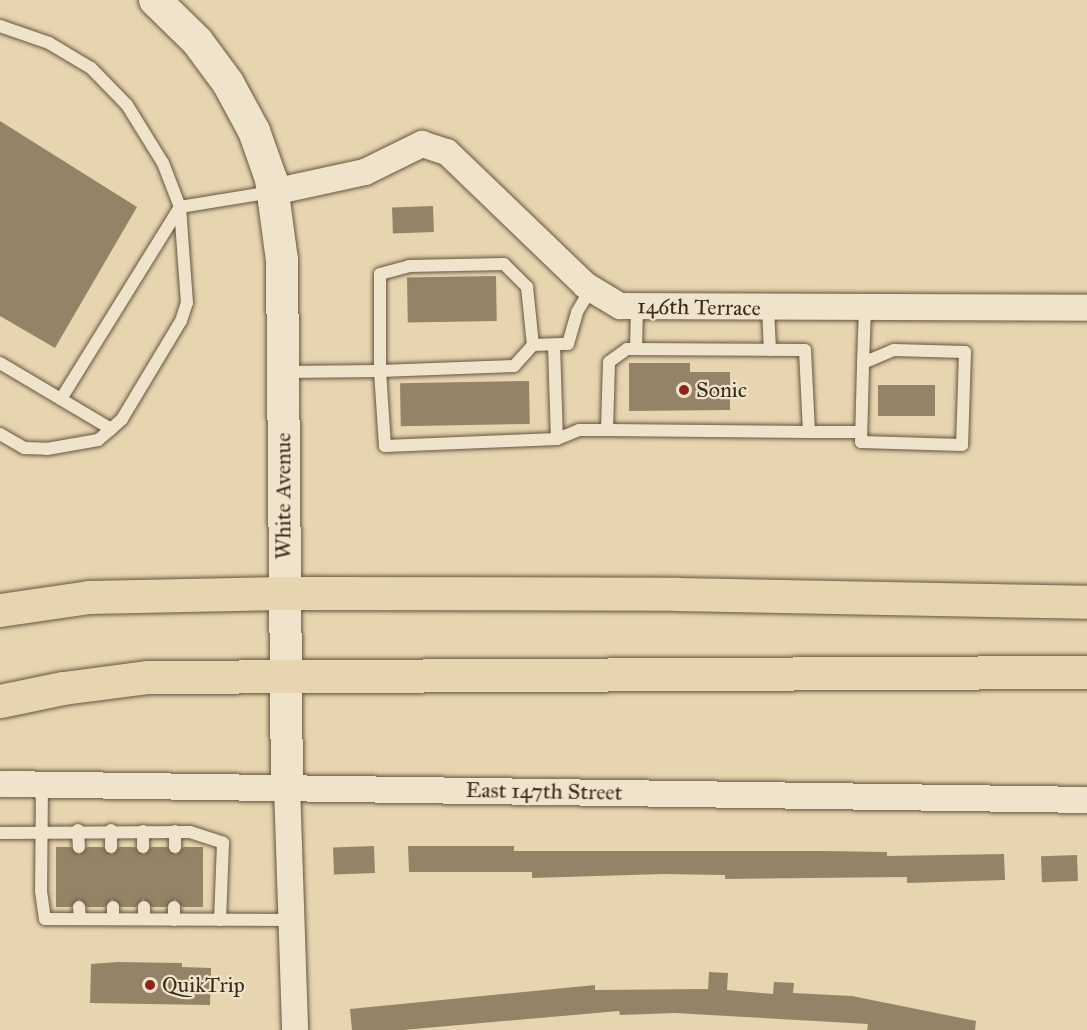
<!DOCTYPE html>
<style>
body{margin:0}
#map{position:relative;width:1087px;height:1030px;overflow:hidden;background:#e7d5af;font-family:"IM FELL Great Primer",serif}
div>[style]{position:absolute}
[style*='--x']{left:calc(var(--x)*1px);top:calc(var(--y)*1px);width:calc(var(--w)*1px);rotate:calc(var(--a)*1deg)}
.building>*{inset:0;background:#938468;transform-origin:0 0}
.roads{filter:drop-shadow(0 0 2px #645640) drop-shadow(0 0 2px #645640)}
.service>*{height:12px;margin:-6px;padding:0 6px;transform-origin:6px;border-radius:6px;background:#efe4cb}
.minor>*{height:26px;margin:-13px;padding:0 13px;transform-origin:13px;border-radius:13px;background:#efe4cb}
.tertiary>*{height:32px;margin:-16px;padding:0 16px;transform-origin:16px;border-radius:16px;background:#efe4cb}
.primary>*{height:33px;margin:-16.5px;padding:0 16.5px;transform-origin:16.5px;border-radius:16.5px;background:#e7d5af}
.dots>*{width:16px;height:16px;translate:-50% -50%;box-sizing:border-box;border:3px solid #efe4cb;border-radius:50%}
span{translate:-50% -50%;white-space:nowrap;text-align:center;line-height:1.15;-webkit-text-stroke:4.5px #efe4cb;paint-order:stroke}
.street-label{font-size:22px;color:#392c1b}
.poi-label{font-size:22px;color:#392c1b}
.left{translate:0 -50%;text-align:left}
</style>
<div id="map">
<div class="building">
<div style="clip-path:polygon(0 121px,137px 207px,55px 348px,0 316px)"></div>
<div style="left:433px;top:206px;width:26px;height:41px;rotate:88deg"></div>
<div style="left:496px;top:276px;width:45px;height:89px;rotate:89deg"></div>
<div style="clip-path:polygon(629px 363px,690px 363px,690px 372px,730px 372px,730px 410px,629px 411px)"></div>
<div style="left:529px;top:381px;width:43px;height:129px;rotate:89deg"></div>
<div style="left:935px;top:385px;width:31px;height:57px;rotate:90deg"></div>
<div style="left:374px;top:846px;width:27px;height:41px;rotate:88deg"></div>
<div style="clip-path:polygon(408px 846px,514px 846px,514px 851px,823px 851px,887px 852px,887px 856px,1004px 854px,1005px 880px,907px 883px,907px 877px,725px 879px,725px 875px,663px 874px,532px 878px,532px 872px,409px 872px)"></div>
<div style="clip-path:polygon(56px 847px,71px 847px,79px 855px,87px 847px,103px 847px,112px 855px,119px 847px,135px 847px,144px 855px,151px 847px,167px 847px,176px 855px,183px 847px,203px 847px,203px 907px,182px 907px,175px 899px,166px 907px,152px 907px,143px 899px,136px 907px,121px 907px,112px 899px,105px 907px,87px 907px,79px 899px,71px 907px,56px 907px)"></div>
<div style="left:1077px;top:855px;width:26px;height:36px;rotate:88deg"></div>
<div style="clip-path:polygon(118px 962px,182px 963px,182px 967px,211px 968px,210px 1005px,90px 1003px,91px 964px)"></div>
<div style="clip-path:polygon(709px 972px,728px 973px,727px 990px,773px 994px,774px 982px,794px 983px,793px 993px,852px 996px,976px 1021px,975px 1030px,867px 1030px,868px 1024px,675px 1013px,620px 1015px,619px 1011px,403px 1030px,352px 1030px,350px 1009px,595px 985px,595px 990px,708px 989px)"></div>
</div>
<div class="roads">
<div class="service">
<div style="--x:0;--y:26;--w:52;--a:19.1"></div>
<div style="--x:49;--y:43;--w:49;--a:30.8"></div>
<div style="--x:91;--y:68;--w:52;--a:45.8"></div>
<div style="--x:127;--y:105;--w:68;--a:58.2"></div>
<div style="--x:163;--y:163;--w:47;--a:68.9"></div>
<div style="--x:180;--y:207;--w:226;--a:121.8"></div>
<div style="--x:768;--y:308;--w:42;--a:87.3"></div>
<div style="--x:533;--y:345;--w:28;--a:132"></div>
<div style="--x:514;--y:366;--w:134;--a:177.9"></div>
<div style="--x:380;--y:371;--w:75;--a:86.2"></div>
<div style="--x:385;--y:446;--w:172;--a:-2.3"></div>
<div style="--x:557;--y:439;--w:24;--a:-22"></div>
<div style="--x:579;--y:430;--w:28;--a:0"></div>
<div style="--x:607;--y:430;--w:202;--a:0.6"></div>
<div style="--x:809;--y:432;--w:82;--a:-92.8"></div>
<div style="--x:805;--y:350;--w:178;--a:-179.7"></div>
<div style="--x:627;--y:349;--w:22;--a:144"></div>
<div style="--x:609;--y:362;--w:68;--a:91.7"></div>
<div style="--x:554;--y:345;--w:94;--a:88.2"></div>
<div style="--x:636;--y:349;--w:41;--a:-88.6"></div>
<div style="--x:0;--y:363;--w:129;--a:30.7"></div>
<div style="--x:863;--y:363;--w:34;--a:-23"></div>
<div style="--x:894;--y:350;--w:71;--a:1.6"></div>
<div style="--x:965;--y:352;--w:93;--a:91.8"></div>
<div style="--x:962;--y:445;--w:101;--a:-178.3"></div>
<div style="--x:861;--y:442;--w:79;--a:-88.5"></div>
<div style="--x:863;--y:363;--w:55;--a:-87.9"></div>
<div style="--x:284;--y:372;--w:96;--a:-0.6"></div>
<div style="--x:380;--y:371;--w:97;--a:-90"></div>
<div style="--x:380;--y:274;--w:30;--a:-15"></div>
<div style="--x:409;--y:266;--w:95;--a:-1.2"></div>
<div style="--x:504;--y:264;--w:33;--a:45"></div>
<div style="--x:527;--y:287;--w:58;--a:84.1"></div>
<div style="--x:533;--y:345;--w:35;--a:-2"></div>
<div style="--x:568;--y:344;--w:33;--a:-74"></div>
<div style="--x:577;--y:312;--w:27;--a:-59"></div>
<div style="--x:809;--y:432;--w:52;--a:0"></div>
<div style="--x:0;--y:434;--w:28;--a:30"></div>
<div style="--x:24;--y:448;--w:23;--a:2"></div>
<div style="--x:47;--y:449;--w:52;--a:-10"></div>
<div style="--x:98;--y:440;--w:17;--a:-40"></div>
<div style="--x:111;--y:429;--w:15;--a:-42"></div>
<div style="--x:122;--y:419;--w:114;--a:-59"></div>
<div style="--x:181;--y:321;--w:19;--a:-72"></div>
<div style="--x:187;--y:303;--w:96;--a:-94.2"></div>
<div style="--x:180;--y:207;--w:93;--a:-9.3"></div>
<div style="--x:42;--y:784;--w:107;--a:90.5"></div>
<div style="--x:41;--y:891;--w:28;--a:82"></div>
<div style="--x:45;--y:919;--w:245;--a:0.2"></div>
<div style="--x:78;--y:830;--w:17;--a:87"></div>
<div style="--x:111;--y:830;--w:17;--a:90"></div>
<div style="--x:143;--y:831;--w:16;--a:90"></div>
<div style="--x:0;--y:833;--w:190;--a:-0.3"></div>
<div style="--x:190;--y:832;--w:35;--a:18"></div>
<div style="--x:223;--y:843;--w:77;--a:92.2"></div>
<div style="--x:175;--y:847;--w:16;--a:-90"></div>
<div style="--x:79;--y:907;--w:12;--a:85"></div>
<div style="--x:113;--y:907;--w:12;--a:90"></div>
<div style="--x:144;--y:907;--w:12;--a:90"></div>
<div style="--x:174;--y:920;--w:13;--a:-90"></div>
</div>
<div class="minor">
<div style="--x:273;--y:192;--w:94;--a:-12.3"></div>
<div style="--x:365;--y:172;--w:64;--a:-26.2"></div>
<div style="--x:422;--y:144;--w:26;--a:18"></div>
<div style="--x:447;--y:152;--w:192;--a:43.9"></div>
<div style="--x:585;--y:285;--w:41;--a:31"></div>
<div style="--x:620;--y:306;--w:467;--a:0.2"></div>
<div style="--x:0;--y:784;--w:1087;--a:0.84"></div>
<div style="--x:287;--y:786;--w:244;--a:88.1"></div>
</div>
<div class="tertiary">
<div style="--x:155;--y:0;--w:59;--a:44.3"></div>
<div style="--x:197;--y:41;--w:52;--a:53.6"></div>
<div style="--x:228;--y:83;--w:55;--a:61.6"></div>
<div style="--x:254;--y:131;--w:51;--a:70.5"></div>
<div style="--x:271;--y:179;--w:82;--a:82.3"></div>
<div style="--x:282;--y:260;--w:526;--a:89.46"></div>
</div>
<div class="primary">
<div style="--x:0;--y:610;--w:90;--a:-8.3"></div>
<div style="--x:89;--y:597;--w:194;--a:-1.2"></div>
<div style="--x:283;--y:593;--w:394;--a:0.1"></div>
<div style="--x:677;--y:594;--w:410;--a:1.1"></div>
<div style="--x:0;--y:701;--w:64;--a:-11.7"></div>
<div style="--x:63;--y:688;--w:86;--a:-7.4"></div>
<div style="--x:148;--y:677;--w:939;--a:-0.31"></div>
</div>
</div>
<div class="dots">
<div style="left:684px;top:390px;background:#8f2418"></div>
<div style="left:150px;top:985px;background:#8f2418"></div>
</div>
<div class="street-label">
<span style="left:699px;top:307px;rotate:1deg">146th Terrace</span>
<span style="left:283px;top:496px;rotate:-90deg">White Avenue</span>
<span style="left:544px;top:791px;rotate:1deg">East 147th Street</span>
</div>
<div class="poi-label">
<span class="left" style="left:696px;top:390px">Sonic</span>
<span class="left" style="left:162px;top:985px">QuikTrip</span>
</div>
</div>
